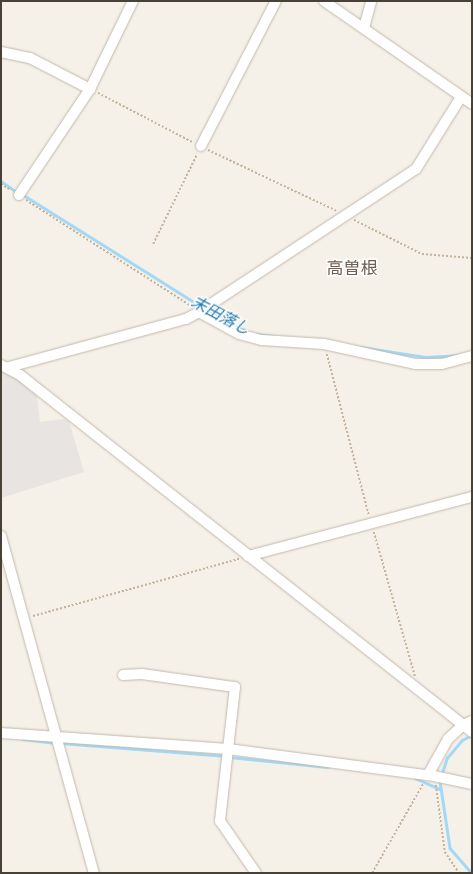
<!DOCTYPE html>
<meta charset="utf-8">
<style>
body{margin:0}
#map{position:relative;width:473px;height:874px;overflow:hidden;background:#f5f1e9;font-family:"Exo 2","Noto Sans JP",sans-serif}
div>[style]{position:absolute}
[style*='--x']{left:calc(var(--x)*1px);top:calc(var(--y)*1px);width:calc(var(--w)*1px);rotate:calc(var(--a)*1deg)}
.parking>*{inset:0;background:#e7e4e1}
.stream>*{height:2.5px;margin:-1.25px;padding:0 1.25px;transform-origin:1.25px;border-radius:1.25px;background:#a2d9f6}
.path>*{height:1.5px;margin-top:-0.75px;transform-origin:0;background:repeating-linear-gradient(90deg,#c5b39b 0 2px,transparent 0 4px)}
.roads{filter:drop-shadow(0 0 1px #c2b8aa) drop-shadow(0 0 1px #c2b8aa)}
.minor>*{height:10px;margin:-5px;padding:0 5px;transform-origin:5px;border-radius:5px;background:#fff}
span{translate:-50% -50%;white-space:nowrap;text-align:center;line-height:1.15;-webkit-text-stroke:3px #fff;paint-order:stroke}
.water-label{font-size:16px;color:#257cad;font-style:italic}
.quarter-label{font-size:17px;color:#6d5e4d}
.frame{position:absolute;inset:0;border:2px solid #4a4136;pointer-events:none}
</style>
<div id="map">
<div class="parking">
<div style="clip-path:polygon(1px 371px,12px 375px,37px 396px,40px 422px,64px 419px,69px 421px,84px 472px,1px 498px)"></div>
</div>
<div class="stream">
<div style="--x:1;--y:181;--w:19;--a:35"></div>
<div style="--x:22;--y:194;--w:213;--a:32.1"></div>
<div style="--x:207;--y:310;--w:13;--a:32"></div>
<div style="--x:227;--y:322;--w:23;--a:25"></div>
<div style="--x:257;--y:334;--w:17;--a:7"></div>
<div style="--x:360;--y:347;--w:66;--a:8.7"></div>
<div style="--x:425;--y:357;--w:33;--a:-3"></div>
<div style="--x:23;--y:739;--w:33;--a:7"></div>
<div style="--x:61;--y:743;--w:165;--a:4.5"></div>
<div style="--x:230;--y:757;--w:98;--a:5.9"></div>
<div style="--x:441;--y:776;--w:19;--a:-72"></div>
<div style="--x:447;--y:758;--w:23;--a:-50"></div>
<div style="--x:462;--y:740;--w:11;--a:-27"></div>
<div style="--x:415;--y:778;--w:27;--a:24"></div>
<div style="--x:440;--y:781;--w:68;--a:81.5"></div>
<div style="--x:450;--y:848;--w:33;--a:49"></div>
</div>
<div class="path">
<div style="--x:98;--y:93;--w:106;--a:27.5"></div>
<div style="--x:208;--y:150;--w:143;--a:25.3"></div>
<div style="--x:1;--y:184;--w:12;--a:31"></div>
<div style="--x:26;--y:200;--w:196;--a:32.7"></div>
<div style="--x:354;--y:220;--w:76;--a:26.6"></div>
<div style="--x:422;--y:254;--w:50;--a:4.6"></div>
<div style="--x:153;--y:244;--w:100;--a:-63.9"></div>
<div style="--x:327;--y:354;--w:166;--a:75.4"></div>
<div style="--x:374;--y:532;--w:150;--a:74.1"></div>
<div style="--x:33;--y:616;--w:214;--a:-15.5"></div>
<div style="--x:436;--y:785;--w:68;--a:82.3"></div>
<div style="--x:445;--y:852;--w:25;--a:56"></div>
<div style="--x:372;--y:873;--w:103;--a:-60.2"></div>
</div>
<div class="roads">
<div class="minor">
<div style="--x:324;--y:1;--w:180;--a:34.8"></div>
<div style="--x:364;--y:28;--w:28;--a:-75"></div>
<div style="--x:1;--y:52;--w:30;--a:12"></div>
<div style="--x:30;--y:58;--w:68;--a:27.3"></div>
<div style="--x:201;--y:146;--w:163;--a:-62.7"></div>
<div style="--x:19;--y:195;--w:128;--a:-56.2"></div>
<div style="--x:90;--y:89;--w:98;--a:-64"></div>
<div style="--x:199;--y:312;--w:46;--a:28.8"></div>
<div style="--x:239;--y:334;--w:24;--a:15"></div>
<div style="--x:262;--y:340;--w:62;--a:3.7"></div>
<div style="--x:324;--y:344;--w:94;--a:12.3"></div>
<div style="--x:416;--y:364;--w:26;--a:0"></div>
<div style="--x:442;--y:364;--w:31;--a:-15"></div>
<div style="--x:1;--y:365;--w:21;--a:28"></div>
<div style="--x:20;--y:375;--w:576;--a:38.3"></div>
<div style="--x:9;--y:367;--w:183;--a:-15.2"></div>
<div style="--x:186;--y:319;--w:15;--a:-28"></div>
<div style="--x:199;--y:312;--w:260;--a:-33.4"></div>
<div style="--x:416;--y:169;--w:85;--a:-58"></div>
<div style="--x:1;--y:536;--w:350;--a:74.6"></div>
<div style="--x:248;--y:556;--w:232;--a:-14.8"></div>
<div style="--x:123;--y:675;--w:19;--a:-3"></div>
<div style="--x:142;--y:674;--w:94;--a:8"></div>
<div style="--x:235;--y:687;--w:135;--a:96.4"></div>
<div style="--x:220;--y:821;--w:63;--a:55.3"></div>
<div style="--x:1;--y:733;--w:228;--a:4"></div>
<div style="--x:228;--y:749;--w:208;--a:7.5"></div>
<div style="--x:434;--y:776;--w:39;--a:12"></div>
<div style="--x:428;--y:775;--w:41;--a:-60.9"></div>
<div style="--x:448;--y:739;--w:21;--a:-43"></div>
<div style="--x:463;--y:725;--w:10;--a:-24"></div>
</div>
</div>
<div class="water-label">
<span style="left:221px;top:315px;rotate:28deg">末田落し</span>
</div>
<div class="quarter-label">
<span style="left:352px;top:268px">高曽根</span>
</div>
<div class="frame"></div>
</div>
